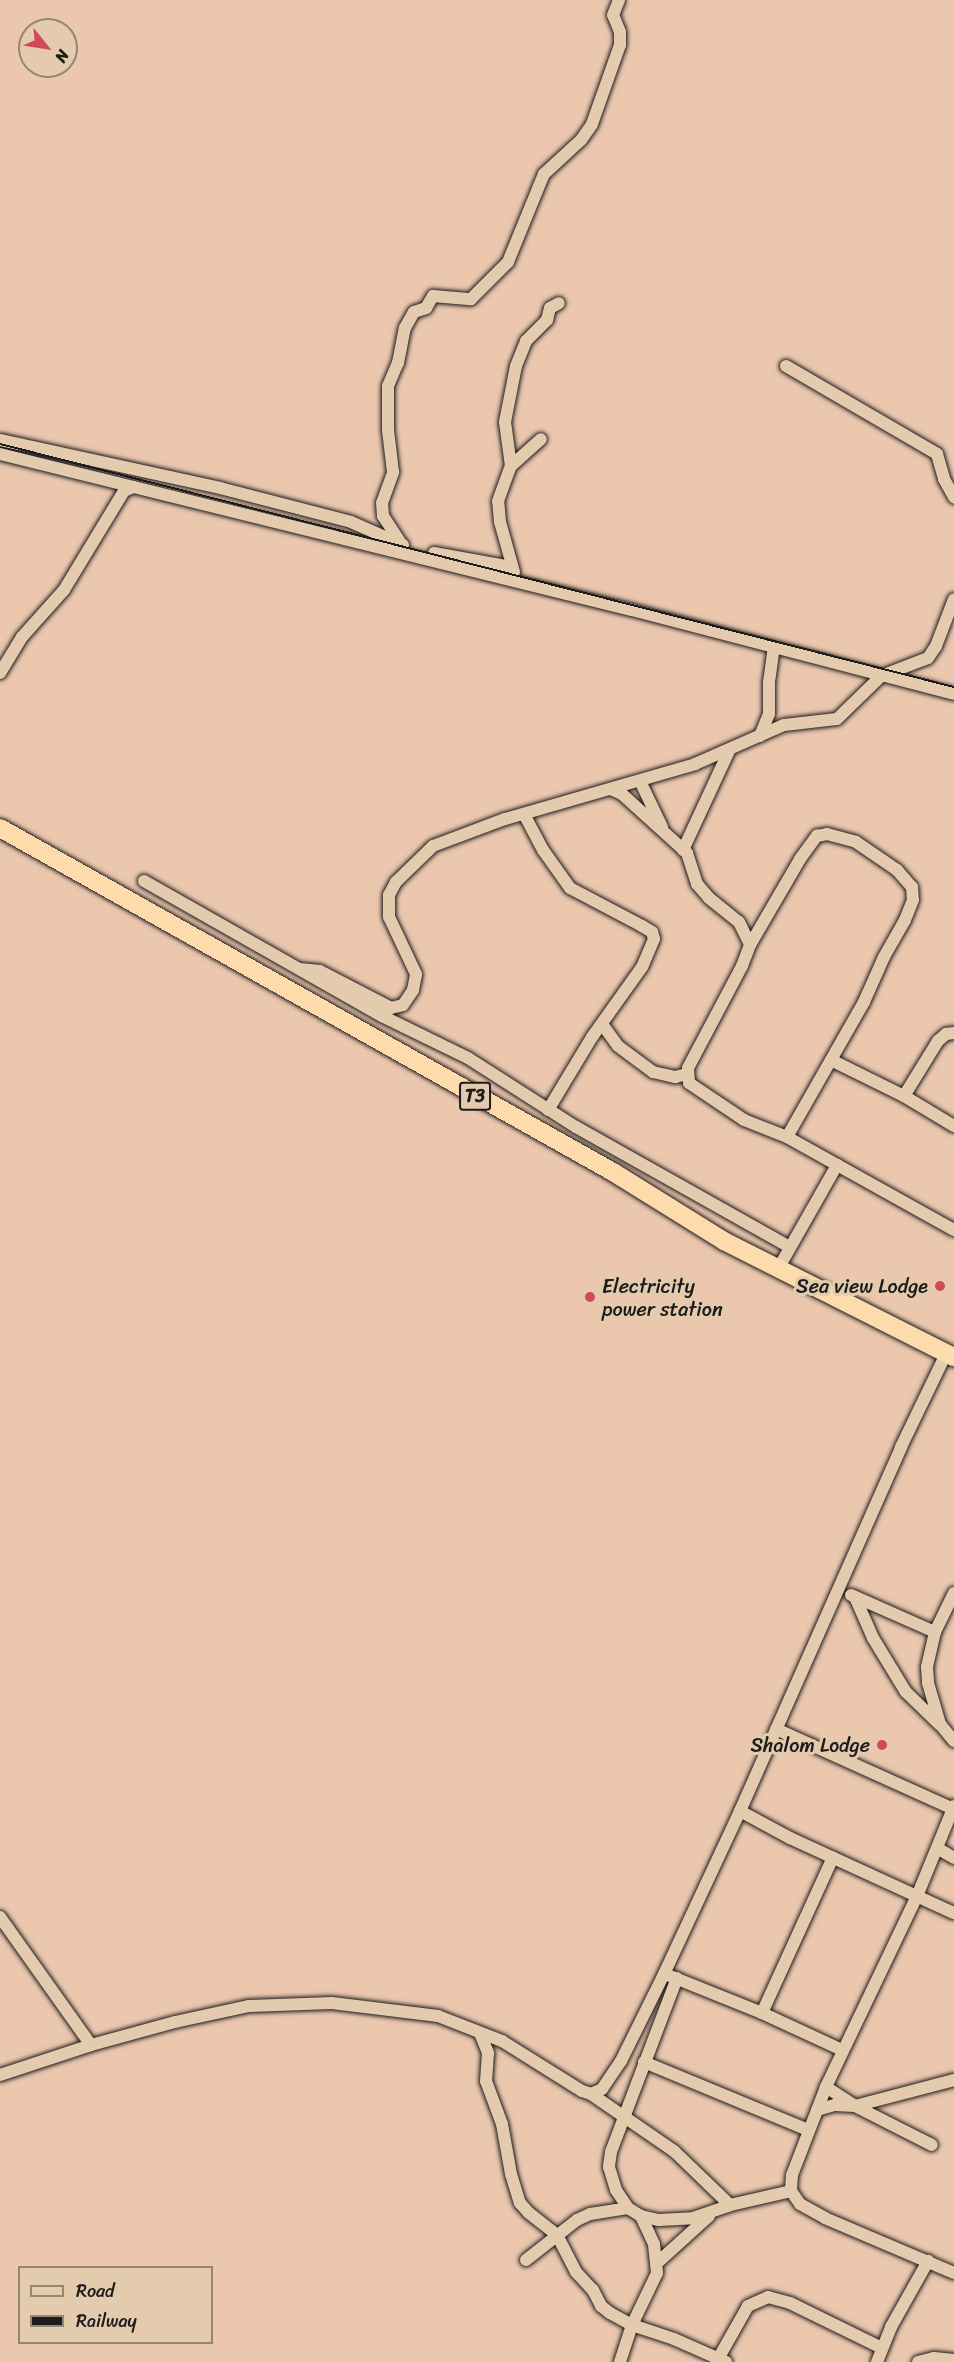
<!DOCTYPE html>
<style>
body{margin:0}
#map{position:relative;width:954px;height:2362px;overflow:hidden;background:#ebc7ae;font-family:Sriracha,sans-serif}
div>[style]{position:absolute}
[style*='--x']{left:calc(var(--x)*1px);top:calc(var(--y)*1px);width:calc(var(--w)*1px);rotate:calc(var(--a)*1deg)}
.roads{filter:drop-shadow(0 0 2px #1c1c1c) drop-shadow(0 0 2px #1c1c1c)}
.minor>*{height:12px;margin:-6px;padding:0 6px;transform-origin:6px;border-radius:6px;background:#e5cbad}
.highway>*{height:18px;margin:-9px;padding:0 9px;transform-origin:9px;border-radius:9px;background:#fedbac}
.rail>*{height:2px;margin:-1px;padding:0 1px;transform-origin:1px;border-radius:1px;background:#1c1c1c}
.dots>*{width:16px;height:16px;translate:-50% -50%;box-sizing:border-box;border:3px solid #e5cbad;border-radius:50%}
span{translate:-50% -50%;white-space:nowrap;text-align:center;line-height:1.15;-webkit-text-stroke:6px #e5cbad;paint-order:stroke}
.shield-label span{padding:2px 4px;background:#e5cbad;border:2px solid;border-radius:4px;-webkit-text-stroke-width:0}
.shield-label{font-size:18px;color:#1c1c1c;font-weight:700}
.poi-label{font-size:20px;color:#1c1c1c}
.left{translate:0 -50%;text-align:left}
.right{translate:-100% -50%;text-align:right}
.legend{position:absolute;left:18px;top:2266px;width:195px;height:78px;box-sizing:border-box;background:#e5cbad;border:2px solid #958573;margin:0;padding:8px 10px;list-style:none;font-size:18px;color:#1c1c1c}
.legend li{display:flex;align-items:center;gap:12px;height:30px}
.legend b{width:30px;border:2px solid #958573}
.north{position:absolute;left:18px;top:18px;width:60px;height:60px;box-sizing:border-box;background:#e5cbad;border:2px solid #958573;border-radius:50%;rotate:120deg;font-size:16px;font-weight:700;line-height:24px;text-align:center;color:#1c1c1c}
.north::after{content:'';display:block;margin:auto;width:21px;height:27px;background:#d1495b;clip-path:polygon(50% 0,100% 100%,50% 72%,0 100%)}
</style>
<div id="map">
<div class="roads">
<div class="minor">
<div style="--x:786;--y:366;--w:175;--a:30.2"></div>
<div style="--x:937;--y:454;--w:26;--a:74"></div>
<div style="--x:944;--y:479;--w:21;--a:61"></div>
<div style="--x:0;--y:440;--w:225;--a:12.3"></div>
<div style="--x:220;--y:488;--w:135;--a:14.5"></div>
<div style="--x:351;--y:522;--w:57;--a:23.9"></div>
<div style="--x:0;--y:454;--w:651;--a:13.87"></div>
<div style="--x:632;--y:610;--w:333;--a:14.6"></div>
<div style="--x:511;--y:466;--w:44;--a:-97.8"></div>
<div style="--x:505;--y:422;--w:57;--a:-78.9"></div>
<div style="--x:516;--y:366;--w:27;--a:-68"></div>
<div style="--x:526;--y:341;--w:30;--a:-45"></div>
<div style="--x:547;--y:320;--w:12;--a:-76"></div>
<div style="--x:550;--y:308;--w:10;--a:-29"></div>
<div style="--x:402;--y:545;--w:35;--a:-123"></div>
<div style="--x:383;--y:516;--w:13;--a:-94"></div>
<div style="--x:382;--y:503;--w:33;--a:-70"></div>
<div style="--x:393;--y:472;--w:42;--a:-96.8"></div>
<div style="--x:388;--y:430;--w:44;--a:-90"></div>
<div style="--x:388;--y:386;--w:25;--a:-67"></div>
<div style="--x:398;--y:363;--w:36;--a:-79"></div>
<div style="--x:405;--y:328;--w:18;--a:-61"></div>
<div style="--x:414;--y:312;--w:13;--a:-18"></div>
<div style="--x:426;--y:308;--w:14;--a:-60"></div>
<div style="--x:433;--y:296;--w:38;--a:5"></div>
<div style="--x:471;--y:299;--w:52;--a:-45"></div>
<div style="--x:508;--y:262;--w:95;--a:-67.8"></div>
<div style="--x:544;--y:174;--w:50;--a:-42.6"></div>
<div style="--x:581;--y:140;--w:19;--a:-55"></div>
<div style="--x:592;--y:124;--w:84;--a:-70.5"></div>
<div style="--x:620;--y:45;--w:13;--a:-90"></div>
<div style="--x:620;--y:32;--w:18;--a:-112"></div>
<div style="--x:613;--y:15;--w:16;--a:-68"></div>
<div style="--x:434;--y:553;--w:79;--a:10.2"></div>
<div style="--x:514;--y:572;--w:52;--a:-105.6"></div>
<div style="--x:500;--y:522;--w:21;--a:-95"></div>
<div style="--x:498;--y:501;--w:37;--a:-70"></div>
<div style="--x:511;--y:466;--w:40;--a:-42"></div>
<div style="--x:0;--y:673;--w:42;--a:-58.6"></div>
<div style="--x:22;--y:637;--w:63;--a:-48.2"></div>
<div style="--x:64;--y:590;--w:116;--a:-58.8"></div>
<div style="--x:124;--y:491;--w:10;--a:-24"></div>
<div style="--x:760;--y:736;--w:24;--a:-68"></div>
<div style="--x:769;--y:714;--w:32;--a:-90"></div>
<div style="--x:769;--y:682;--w:34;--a:-82"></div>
<div style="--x:640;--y:781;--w:51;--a:64.4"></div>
<div style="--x:613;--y:790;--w:10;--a:24"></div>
<div style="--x:622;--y:794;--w:88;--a:42.2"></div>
<div style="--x:687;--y:853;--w:33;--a:72"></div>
<div style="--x:697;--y:884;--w:18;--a:49"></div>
<div style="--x:709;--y:898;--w:38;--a:39"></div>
<div style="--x:739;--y:922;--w:25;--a:64"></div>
<div style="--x:750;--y:945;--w:22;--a:111"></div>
<div style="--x:742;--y:966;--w:115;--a:117.9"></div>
<div style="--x:688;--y:1068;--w:15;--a:86"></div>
<div style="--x:689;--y:1083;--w:66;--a:33.9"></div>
<div style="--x:744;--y:1120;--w:46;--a:21.6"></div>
<div style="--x:787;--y:1137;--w:191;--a:29.1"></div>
<div style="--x:524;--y:814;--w:41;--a:62.2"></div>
<div style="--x:543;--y:850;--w:47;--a:54.6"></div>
<div style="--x:570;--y:888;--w:81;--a:27.8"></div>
<div style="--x:642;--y:926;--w:12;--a:31"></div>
<div style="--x:652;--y:932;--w:7;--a:74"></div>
<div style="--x:654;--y:939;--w:30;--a:113"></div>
<div style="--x:642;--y:967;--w:86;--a:125.5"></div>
<div style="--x:592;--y:1037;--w:85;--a:121.1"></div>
<div style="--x:683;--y:850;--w:109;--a:-65.1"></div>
<div style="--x:144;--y:881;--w:274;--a:29.6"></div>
<div style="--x:382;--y:1016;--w:96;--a:26"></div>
<div style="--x:468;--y:1058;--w:128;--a:32.6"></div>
<div style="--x:576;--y:1127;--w:245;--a:29.3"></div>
<div style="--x:750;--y:945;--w:99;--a:-59.8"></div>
<div style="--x:800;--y:859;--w:29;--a:-54"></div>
<div style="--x:817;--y:836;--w:10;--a:-11"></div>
<div style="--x:827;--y:834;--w:30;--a:15"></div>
<div style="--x:856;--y:842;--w:50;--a:34.3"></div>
<div style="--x:897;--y:870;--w:23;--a:49"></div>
<div style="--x:912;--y:887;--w:13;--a:86"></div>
<div style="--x:913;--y:900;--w:22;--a:112"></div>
<div style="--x:905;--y:920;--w:43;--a:119.6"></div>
<div style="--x:884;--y:957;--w:49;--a:114"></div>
<div style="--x:864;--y:1002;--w:155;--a:119.7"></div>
<div style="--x:300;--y:969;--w:20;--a:6"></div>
<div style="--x:320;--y:971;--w:80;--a:27.5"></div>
<div style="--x:391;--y:1008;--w:12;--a:-14"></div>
<div style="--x:403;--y:1005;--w:18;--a:-56"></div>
<div style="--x:413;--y:990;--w:16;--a:-79"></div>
<div style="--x:416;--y:974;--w:63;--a:-115.3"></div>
<div style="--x:389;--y:917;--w:22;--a:-90"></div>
<div style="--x:389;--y:895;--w:15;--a:-62"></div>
<div style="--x:396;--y:882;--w:52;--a:-44.2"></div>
<div style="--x:433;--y:846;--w:77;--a:-20.6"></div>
<div style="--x:505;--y:819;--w:198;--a:-16.1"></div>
<div style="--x:695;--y:764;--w:97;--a:-23.7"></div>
<div style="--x:784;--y:725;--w:53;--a:-6.5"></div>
<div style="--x:837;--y:719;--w:62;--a:-44.3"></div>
<div style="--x:881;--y:676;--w:50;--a:-21"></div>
<div style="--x:928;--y:658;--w:14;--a:-56"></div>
<div style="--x:936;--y:646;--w:50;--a:-69"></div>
<div style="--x:602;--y:1024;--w:27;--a:54"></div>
<div style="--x:618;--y:1046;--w:44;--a:36.6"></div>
<div style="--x:653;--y:1072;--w:23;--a:13"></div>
<div style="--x:675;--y:1077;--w:12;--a:-14"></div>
<div style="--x:831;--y:1060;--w:81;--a:26.3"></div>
<div style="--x:904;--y:1096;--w:58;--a:31"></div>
<div style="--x:904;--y:1096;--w:65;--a:-58.3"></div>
<div style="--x:938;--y:1041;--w:11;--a:-41"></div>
<div style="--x:946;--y:1034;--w:8;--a:-7"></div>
<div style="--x:778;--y:1269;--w:120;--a:-60.4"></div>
<div style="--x:954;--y:1593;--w:43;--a:116"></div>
<div style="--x:935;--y:1632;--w:36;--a:103"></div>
<div style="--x:927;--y:1667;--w:16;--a:86"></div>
<div style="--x:928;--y:1683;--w:43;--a:73.7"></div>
<div style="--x:940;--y:1724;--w:22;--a:51"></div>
<div style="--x:851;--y:1595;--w:92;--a:23.8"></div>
<div style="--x:855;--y:1597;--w:45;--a:66.3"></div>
<div style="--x:873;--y:1638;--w:63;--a:58.6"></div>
<div style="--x:906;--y:1692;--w:46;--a:44.1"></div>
<div style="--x:776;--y:1729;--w:194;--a:24.3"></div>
<div style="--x:954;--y:1806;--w:97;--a:112.3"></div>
<div style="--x:917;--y:1896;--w:212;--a:115.5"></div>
<div style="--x:826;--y:2087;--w:94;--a:111.1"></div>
<div style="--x:792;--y:2175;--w:16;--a:94"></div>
<div style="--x:791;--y:2191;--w:16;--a:55"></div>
<div style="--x:800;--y:2204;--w:29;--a:29"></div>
<div style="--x:825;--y:2218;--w:140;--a:23.1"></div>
<div style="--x:740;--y:1811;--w:57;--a:28.4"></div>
<div style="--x:790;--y:1838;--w:180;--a:24.6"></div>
<div style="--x:937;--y:1848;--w:20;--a:30"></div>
<div style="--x:0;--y:1917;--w:157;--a:54.6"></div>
<div style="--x:670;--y:1976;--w:99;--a:21.9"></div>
<div style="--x:762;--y:2013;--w:88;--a:24.8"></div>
<div style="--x:677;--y:1978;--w:186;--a:110.8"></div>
<div style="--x:611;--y:2152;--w:15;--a:98"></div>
<div style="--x:609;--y:2167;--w:24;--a:73"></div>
<div style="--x:616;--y:2190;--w:22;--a:56"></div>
<div style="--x:628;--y:2208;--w:15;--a:32"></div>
<div style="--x:641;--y:2216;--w:18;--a:13"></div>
<div style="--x:659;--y:2220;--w:34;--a:-3"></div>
<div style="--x:693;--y:2218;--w:39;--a:-19"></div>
<div style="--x:730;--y:2205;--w:63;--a:-12.9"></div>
<div style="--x:762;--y:2013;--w:171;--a:-65.5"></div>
<div style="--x:480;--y:2033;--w:22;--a:68"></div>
<div style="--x:488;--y:2053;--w:28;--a:94"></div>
<div style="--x:486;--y:2081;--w:46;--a:69.6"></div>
<div style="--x:502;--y:2124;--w:51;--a:79.8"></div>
<div style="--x:511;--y:2174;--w:30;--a:73"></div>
<div style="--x:520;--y:2203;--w:13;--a:48"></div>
<div style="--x:529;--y:2213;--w:36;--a:38"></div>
<div style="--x:557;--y:2235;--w:42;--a:62.8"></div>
<div style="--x:576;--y:2272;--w:25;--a:47"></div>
<div style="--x:593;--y:2290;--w:18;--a:63"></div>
<div style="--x:601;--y:2306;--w:11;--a:38"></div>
<div style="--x:610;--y:2313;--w:25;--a:29"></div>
<div style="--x:632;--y:2325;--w:44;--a:18.4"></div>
<div style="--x:674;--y:2339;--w:57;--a:23.9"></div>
<div style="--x:644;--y:2062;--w:178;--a:22.5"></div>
<div style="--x:0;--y:2075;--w:96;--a:-18.2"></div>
<div style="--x:91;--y:2045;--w:87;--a:-15.3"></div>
<div style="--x:175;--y:2022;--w:76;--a:-12.2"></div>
<div style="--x:249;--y:2006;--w:83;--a:-2.1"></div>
<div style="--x:332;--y:2003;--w:107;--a:7"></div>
<div style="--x:438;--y:2016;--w:69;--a:21.3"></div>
<div style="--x:502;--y:2041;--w:94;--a:32"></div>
<div style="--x:582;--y:2091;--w:9;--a:18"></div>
<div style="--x:591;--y:2094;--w:12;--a:-24"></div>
<div style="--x:602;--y:2089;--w:34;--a:-56"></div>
<div style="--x:621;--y:2061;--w:97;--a:-63.7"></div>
<div style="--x:664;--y:1974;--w:180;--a:-65"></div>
<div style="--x:740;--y:1811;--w:398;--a:-66.1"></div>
<div style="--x:901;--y:1447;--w:103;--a:-64.2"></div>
<div style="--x:826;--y:2087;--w:35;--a:33"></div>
<div style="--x:855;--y:2106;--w:86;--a:26.9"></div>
<div style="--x:591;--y:2094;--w:101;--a:34.5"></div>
<div style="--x:674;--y:2151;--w:78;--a:44"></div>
<div style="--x:817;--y:2110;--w:19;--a:-16"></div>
<div style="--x:835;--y:2105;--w:20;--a:3"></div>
<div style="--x:855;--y:2106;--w:102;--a:-14.7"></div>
<div style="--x:526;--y:2260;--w:65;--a:-38.1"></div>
<div style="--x:577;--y:2220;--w:14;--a:-25"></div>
<div style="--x:590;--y:2214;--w:38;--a:-9"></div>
<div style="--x:657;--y:2263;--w:70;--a:-42.1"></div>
<div style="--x:718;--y:2359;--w:61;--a:-60.5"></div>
<div style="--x:748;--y:2306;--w:22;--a:-24"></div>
<div style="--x:768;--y:2297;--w:23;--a:15"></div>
<div style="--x:790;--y:2303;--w:102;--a:26.1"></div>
<div style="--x:620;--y:2362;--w:39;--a:-72"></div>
<div style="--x:632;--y:2325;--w:58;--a:-64.3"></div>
<div style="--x:657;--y:2273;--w:29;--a:-96"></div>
<div style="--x:654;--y:2244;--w:31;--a:-115"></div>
<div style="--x:877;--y:2362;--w:38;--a:-68"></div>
<div style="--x:891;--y:2327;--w:76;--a:-60.7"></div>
<div style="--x:918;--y:2362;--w:16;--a:-14"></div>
<div style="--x:934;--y:2358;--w:20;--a:6"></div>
</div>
<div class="highway">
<div style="--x:0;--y:828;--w:703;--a:29.3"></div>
<div style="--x:613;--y:1172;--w:131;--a:31.9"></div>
<div style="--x:724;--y:1241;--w:258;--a:26.8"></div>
</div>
</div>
<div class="rail">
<div style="--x:0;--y:444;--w:984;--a:14.29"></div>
</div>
<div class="dots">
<div style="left:940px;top:1286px;background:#d1495b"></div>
<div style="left:590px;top:1297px;background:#d1495b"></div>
<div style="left:882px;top:1745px;background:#d1495b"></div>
</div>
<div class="shield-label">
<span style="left:475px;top:1096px">T3</span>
</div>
<div class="poi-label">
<span class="left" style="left:602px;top:1298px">Electricity<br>power station</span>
<span class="right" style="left:928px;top:1286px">Sea view Lodge</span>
<span class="right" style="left:870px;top:1745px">Shalom Lodge</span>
</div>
<ul class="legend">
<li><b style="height:8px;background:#e5cbad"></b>Road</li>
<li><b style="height:8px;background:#1c1c1c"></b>Railway</li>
</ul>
<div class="north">N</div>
</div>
